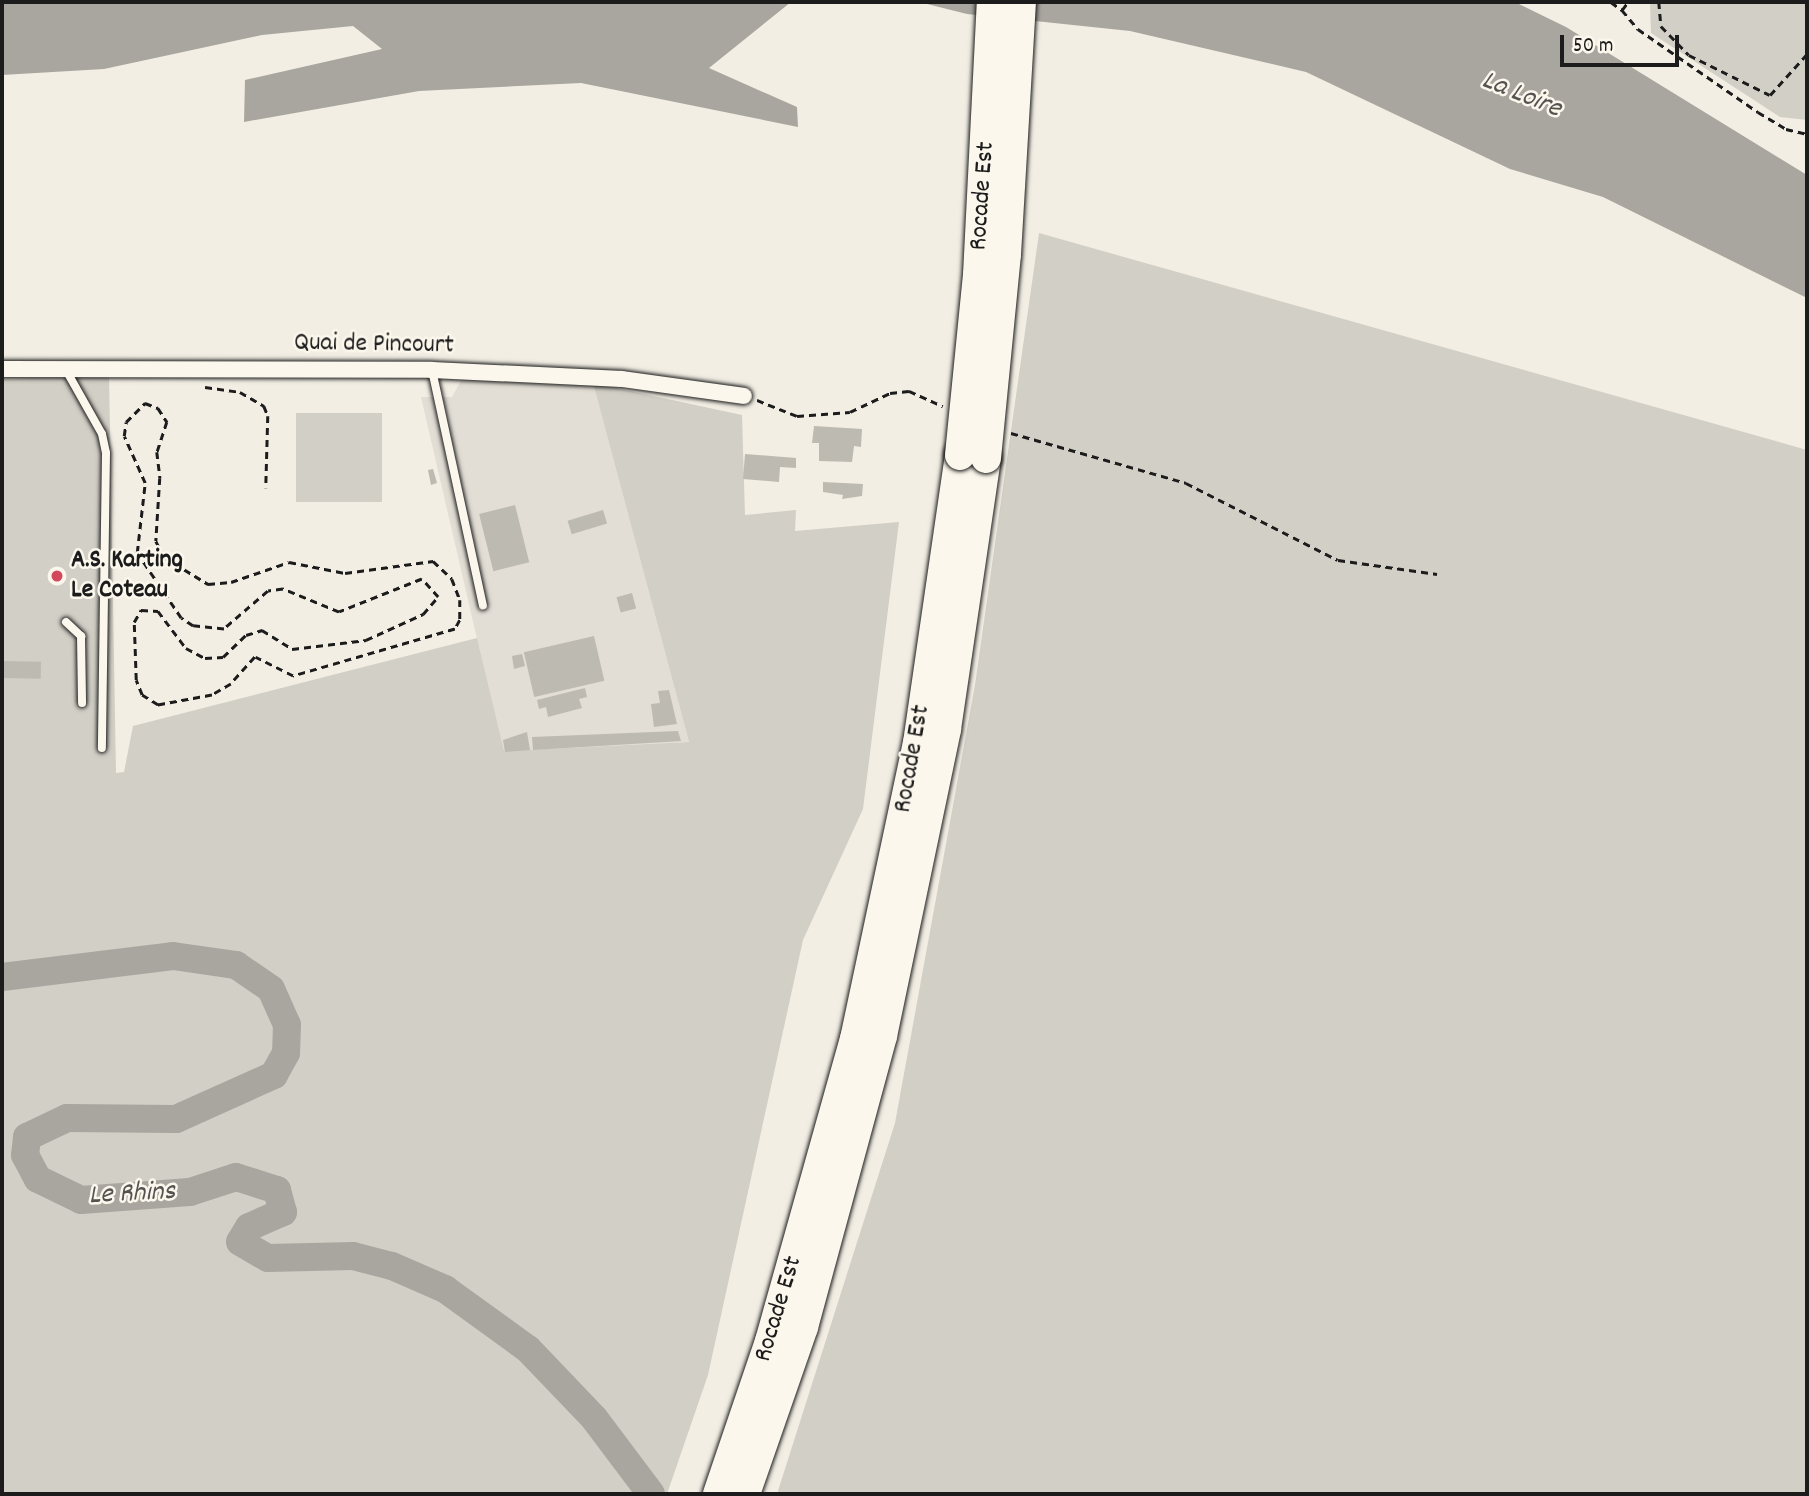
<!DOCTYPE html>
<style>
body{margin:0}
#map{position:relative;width:1809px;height:1496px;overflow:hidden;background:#f2eee4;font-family:Dekko,sans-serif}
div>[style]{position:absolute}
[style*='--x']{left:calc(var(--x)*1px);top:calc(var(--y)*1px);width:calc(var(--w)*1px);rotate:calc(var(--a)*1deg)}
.built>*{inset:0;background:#e2ded5}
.green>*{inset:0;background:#d2cfc6;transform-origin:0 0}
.water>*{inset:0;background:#a9a6a0}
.river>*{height:28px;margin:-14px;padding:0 14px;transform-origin:14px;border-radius:14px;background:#a9a6a0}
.building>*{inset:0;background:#bdbab1;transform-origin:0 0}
.path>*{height:2.5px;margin-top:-1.25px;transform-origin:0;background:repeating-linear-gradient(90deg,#1c1c1c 0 7px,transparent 0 12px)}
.roads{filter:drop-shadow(0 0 2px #1c1c1c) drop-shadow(0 0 2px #1c1c1c)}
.lane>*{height:8px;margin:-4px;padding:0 4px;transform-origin:4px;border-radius:4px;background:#fbf7ec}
.street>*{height:16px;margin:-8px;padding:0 8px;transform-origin:8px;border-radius:8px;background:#fbf7ec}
.highway>*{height:30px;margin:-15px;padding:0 15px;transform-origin:15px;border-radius:15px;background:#fbf7ec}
.bridges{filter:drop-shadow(0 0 2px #1c1c1c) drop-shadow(0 0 2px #1c1c1c)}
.highway-bridge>*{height:30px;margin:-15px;padding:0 15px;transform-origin:15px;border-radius:15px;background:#fbf7ec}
.dots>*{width:19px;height:19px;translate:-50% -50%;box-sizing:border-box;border:4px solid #fbf7ec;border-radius:50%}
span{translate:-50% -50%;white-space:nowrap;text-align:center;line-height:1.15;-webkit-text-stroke:5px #fbf7ec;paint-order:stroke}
.street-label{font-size:26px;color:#1c1c1c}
.poi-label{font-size:26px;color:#1c1c1c;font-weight:700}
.left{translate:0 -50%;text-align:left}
.water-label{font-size:28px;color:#545351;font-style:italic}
.frame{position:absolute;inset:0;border:4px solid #1c1c1c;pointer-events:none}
.scale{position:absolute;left:1560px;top:35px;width:119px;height:32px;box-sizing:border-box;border:4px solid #1c1c1c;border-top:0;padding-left:9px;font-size:21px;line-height:24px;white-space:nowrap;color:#1c1c1c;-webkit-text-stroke:5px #fbf7ec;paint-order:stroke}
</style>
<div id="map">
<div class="built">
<div style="clip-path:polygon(463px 377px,593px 383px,689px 742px,503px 751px,421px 397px,452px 397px)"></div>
</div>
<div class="green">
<div style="clip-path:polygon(1650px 2px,1807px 2px,1807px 120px,1780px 117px,1651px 33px)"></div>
<div style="clip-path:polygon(1039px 233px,1807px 450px,1807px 1494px,777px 1494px,895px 1123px,975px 685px)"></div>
<div style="clip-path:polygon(109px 375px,116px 773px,124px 772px,133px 726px,477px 638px,504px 751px,689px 742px,593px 383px,742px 415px,745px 515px,796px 510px,795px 531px,899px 522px,863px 809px,803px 940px,708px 1375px,667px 1494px,2px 1494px,2px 379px)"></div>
<div style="left:296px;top:413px;width:86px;height:89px"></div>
</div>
<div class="water">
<div style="clip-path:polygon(2px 2px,791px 2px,709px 68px,797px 107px,798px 127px,581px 83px,419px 91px,244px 122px,245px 80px,382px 49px,353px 26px,262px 35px,104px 69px,2px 75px)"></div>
<div style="clip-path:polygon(919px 2px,1515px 2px,1566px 27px,1807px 175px,1807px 298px,1603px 197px,1510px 169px,1306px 72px,1130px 31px,967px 14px)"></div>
</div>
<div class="river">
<div style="--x:2;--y:977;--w:172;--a:-7"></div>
<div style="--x:173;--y:956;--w:64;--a:8.1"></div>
<div style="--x:236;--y:965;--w:42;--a:34.4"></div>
<div style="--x:271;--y:989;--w:39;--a:66"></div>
<div style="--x:287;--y:1025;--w:28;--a:92"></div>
<div style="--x:286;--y:1053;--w:25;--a:119"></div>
<div style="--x:274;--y:1075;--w:107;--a:155.8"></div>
<div style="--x:176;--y:1119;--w:109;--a:-179.5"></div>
<div style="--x:67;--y:1118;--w:44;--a:154.6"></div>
<div style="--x:27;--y:1137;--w:18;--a:96"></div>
<div style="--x:25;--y:1155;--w:27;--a:62"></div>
<div style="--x:38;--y:1179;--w:48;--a:26"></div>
<div style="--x:81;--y:1200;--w:109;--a:-4.2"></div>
<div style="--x:190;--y:1192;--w:48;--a:-18.1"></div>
<div style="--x:236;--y:1177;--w:43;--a:17.6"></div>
<div style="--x:277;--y:1190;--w:23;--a:75"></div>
<div style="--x:283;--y:1212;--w:37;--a:156"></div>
<div style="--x:249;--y:1227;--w:17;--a:121"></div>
<div style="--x:240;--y:1242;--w:32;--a:30"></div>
<div style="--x:268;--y:1258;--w:85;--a:-1.3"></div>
<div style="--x:353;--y:1256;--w:40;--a:14.4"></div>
<div style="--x:392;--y:1266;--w:58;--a:23.5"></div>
<div style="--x:445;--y:1289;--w:102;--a:35.9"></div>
<div style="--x:528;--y:1349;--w:95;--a:46.3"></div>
<div style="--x:594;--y:1418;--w:95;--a:53.1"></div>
</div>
<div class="building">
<div style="clip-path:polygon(814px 426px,862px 429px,861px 447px,854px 446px,852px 462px,819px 461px,819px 443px,812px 443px)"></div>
<div style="clip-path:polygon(745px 454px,796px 458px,796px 468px,780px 467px,779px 482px,743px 479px)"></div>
<div style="clip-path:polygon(433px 469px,437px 483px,431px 485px,428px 470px)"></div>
<div style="clip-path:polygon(823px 482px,863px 484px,862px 496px,842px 499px,843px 495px,823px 492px)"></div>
<div style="left:515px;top:505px;width:59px;height:37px;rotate:76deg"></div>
<div style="left:603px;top:510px;width:14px;height:37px;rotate:73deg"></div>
<div style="left:632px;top:593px;width:16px;height:16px;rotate:75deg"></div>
<div style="left:594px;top:636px;width:46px;height:72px;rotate:77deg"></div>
<div style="clip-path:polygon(522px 654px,525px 666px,514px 669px,512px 656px)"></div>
<div style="left:2px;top:661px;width:39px;height:17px;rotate:1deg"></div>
<div style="clip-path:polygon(585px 688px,587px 697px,579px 699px,582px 708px,548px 717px,546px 707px,539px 709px,537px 700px)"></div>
<div style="clip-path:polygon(669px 690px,677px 724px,654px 727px,651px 704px,660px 703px,658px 691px)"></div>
<div style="clip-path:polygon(678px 731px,681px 741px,533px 750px,532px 737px)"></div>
<div style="clip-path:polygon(527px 732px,530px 750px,505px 752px,503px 740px)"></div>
</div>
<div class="path">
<div style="--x:1611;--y:2;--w:14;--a:36"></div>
<div style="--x:1622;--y:10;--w:10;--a:-53"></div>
<div style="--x:1659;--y:2;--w:24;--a:85"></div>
<div style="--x:1661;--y:26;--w:40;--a:46"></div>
<div style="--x:1689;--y:55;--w:90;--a:26.3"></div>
<div style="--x:1770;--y:95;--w:55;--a:-47.9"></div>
<div style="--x:1622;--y:10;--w:25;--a:50"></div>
<div style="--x:1638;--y:29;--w:146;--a:34.7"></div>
<div style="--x:1758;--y:112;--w:33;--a:31"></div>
<div style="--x:1786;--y:129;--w:22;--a:13"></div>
<div style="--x:205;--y:387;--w:35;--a:8"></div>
<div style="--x:240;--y:392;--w:28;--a:30"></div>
<div style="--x:264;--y:406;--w:11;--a:68"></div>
<div style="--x:268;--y:416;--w:72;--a:91.6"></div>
<div style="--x:757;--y:400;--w:43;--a:21.8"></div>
<div style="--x:797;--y:416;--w:53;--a:-4.3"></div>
<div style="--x:850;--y:412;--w:44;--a:-25.4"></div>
<div style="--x:890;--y:393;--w:19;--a:-6"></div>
<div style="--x:909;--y:391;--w:37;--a:24"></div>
<div style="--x:145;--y:403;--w:14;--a:21"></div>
<div style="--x:158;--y:408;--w:17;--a:57"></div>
<div style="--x:167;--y:422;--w:32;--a:108"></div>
<div style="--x:157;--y:452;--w:26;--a:83"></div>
<div style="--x:160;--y:478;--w:63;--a:93.6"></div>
<div style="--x:156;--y:541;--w:18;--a:63"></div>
<div style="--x:164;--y:557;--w:52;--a:31.5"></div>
<div style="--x:208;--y:584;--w:23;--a:-5"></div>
<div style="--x:231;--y:582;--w:61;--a:-19"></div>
<div style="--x:289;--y:562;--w:57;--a:11.1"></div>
<div style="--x:345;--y:573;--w:89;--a:-7.8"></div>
<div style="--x:433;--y:561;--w:26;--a:43"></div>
<div style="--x:452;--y:579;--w:22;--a:69"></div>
<div style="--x:460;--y:600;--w:20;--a:90"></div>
<div style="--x:460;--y:620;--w:10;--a:119"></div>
<div style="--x:455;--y:629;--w:169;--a:163.8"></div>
<div style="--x:293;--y:676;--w:42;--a:-153.4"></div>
<div style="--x:255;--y:657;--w:36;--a:132"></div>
<div style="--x:231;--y:684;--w:22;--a:150"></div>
<div style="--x:212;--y:695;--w:55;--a:169.5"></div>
<div style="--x:158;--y:705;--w:19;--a:-148"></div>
<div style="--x:142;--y:695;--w:16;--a:-112"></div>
<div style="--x:136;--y:680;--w:58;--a:-92"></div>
<div style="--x:134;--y:622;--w:14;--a:-60"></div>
<div style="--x:141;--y:610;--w:17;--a:3"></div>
<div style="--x:158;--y:611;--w:46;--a:52.9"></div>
<div style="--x:186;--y:648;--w:21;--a:28"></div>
<div style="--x:205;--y:658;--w:18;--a:-3"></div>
<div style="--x:223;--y:657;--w:32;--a:-44"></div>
<div style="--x:246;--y:635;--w:17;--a:-17"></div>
<div style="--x:262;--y:630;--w:36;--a:32"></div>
<div style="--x:292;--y:649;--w:75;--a:-6.9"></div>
<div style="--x:366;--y:640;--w:63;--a:-24.5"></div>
<div style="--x:423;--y:614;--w:23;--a:-49"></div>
<div style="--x:438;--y:597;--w:24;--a:-132"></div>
<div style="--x:422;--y:579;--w:89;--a:158.3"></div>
<div style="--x:339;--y:612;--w:61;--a:-157.7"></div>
<div style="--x:283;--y:589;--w:15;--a:172"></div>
<div style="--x:268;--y:591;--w:58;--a:139.2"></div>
<div style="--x:224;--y:629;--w:31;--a:-174"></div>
<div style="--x:193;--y:626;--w:14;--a:-146"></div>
<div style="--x:181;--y:618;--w:78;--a:-124.1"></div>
<div style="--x:137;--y:553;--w:70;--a:-83.5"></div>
<div style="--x:145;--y:483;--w:51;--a:-114.1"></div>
<div style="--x:124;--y:436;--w:14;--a:-82"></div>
<div style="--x:126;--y:422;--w:27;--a:-45"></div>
<div style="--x:1011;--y:433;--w:182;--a:15.9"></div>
<div style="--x:1186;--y:483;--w:170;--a:26.9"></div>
<div style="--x:1338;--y:560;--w:100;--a:8"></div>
</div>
<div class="roads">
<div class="lane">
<div style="--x:66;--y:370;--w:73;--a:60.6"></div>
<div style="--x:102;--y:434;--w:19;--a:78"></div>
<div style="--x:106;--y:453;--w:295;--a:90.8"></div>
<div style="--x:432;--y:370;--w:241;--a:77.8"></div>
<div style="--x:66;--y:622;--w:21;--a:43"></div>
<div style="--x:81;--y:636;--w:67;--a:89.1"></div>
</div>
<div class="street">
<div style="--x:2;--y:369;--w:430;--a:0.1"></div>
<div style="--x:432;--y:370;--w:190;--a:2.7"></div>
<div style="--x:622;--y:379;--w:123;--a:7.9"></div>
</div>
<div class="highway">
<div style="--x:718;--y:1494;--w:162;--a:-71.2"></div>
<div style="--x:770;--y:1341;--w:314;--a:-74.3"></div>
<div style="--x:855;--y:1039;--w:303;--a:-78"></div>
<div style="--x:918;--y:743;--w:291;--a:-81.7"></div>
<div style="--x:745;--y:1494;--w:177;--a:-70.8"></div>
<div style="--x:803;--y:1327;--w:302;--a:-74.8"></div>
<div style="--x:882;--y:1036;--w:314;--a:-78.2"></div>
<div style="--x:946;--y:729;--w:274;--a:-81.6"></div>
</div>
</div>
<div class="bridges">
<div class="highway-bridge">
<div style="--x:960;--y:455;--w:181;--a:-84.3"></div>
<div style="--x:978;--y:275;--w:273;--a:-87.1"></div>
<div style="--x:986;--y:458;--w:205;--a:-84.4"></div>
<div style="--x:1006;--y:254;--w:252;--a:-86.6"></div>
</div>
</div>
<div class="dots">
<div style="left:57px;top:576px;background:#d1495b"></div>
</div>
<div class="street-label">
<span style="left:983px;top:196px;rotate:-86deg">Rocade Est</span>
<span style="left:374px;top:345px;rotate:1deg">Quai de Pincourt</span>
<span style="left:913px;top:759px;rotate:-80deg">Rocade Est</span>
<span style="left:779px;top:1309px;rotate:-73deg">Rocade Est</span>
</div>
<div class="poi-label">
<span class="left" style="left:71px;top:576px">A.S. Karting<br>Le Coteau</span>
</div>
<div class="water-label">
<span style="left:1521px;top:96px;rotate:22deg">La Loire</span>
<span style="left:132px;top:1195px;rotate:-3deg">Le Rhins</span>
</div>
<div class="frame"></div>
<div class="scale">50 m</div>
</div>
